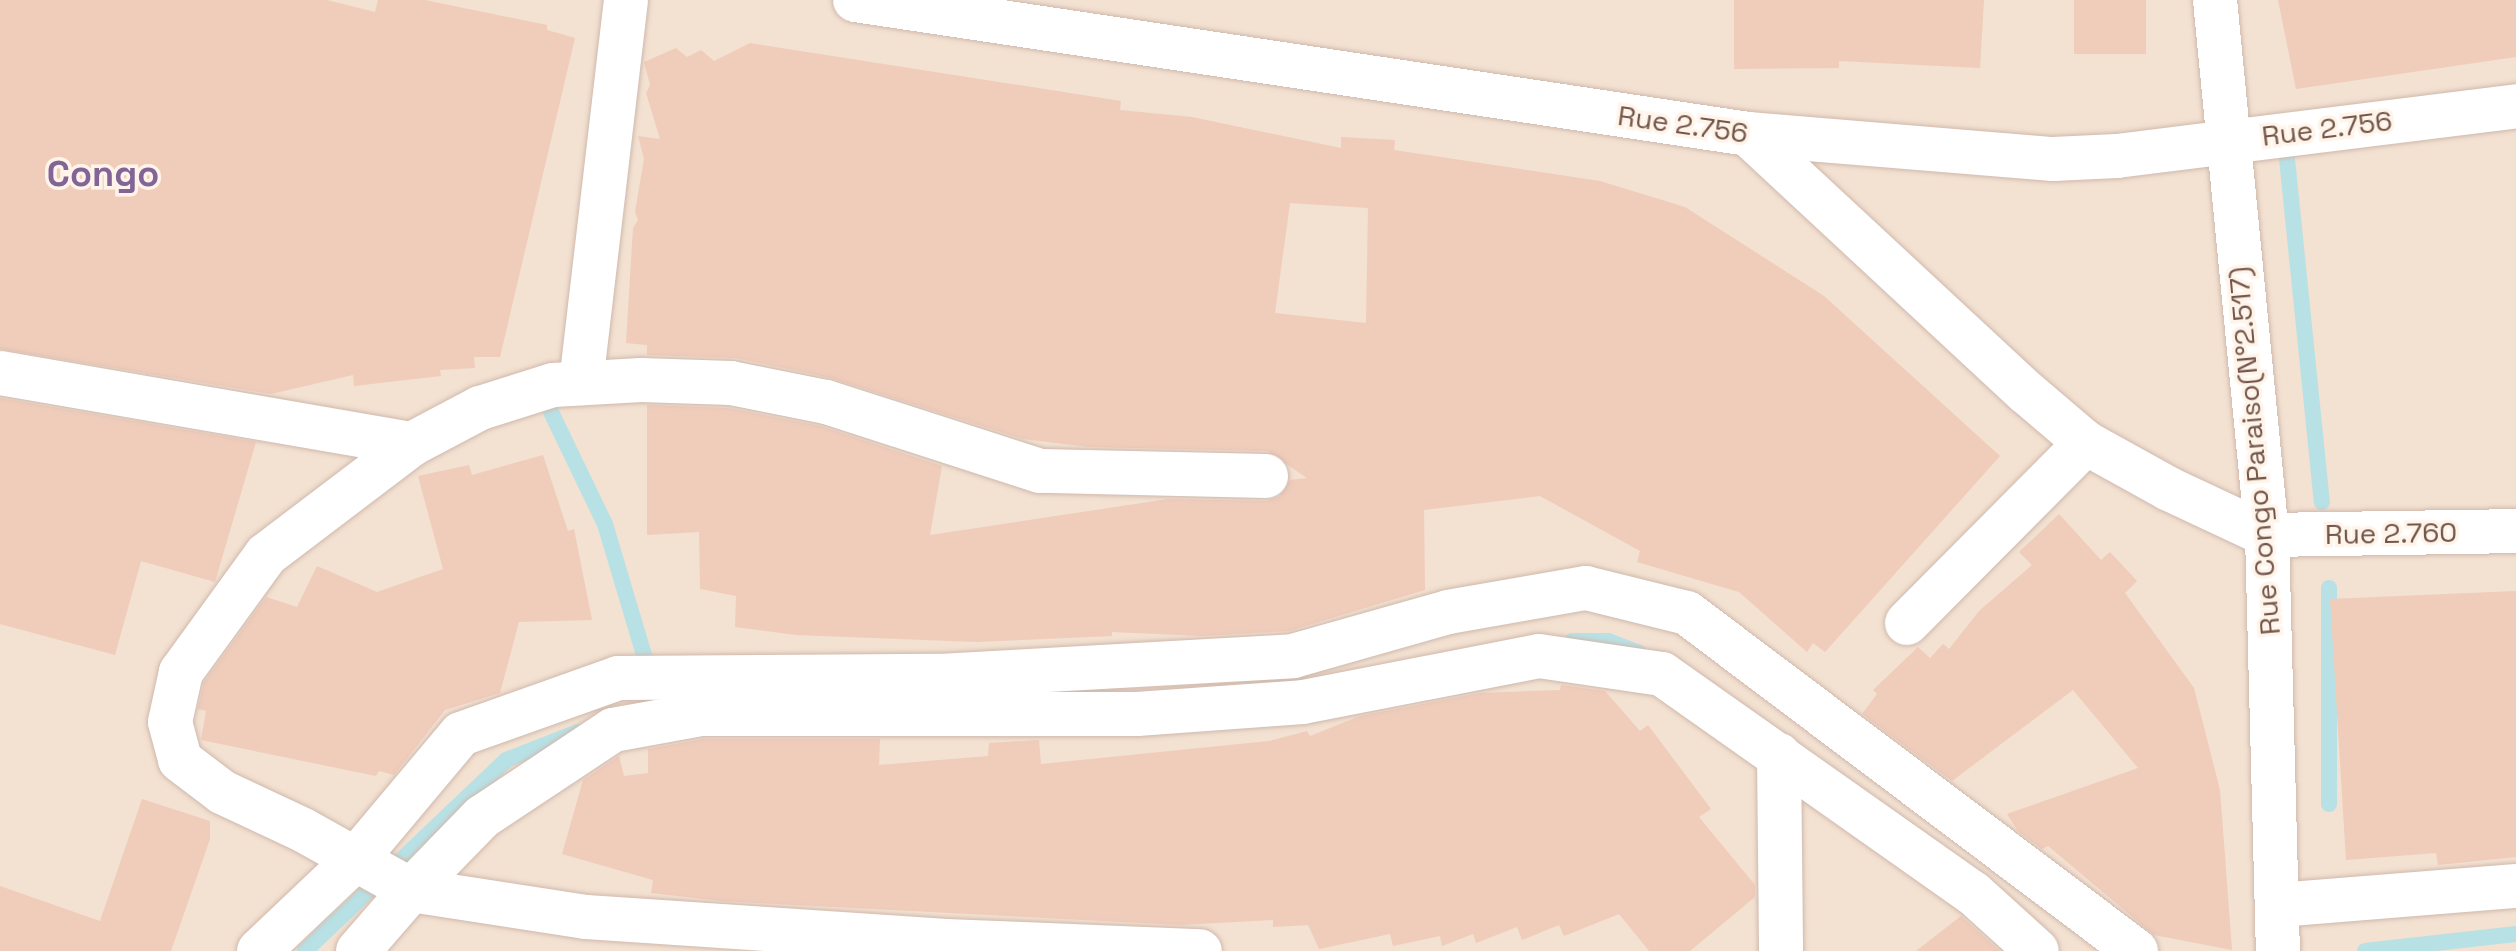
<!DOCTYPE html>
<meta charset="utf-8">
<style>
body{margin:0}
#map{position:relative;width:2516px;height:951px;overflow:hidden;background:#fcf0e3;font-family:"Space Grotesk",sans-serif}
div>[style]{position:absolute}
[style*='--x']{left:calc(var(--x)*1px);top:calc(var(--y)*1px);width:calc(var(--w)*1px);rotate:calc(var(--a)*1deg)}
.residential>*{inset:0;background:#f3e1d1;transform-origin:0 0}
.stream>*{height:16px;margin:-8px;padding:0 8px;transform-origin:8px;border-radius:8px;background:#b8e1e5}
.building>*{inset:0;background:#f0ccbb;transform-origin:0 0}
.roads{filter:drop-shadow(0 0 2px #cfb9ad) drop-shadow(0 0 2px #cfb9ad)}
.minor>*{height:44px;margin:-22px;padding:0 22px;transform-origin:22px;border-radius:22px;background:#fff}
span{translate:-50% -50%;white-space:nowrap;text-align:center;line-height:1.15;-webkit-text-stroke:7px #fff4e9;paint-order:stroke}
.street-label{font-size:28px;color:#73554a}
.district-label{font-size:36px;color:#826596;font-weight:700}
</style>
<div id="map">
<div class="residential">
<div style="left:0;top:0;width:2516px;height:951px"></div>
</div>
<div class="stream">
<div style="--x:2286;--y:149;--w:355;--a:84.2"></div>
<div style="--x:551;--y:412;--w:124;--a:64.3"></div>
<div style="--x:605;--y:524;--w:158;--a:73.4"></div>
<div style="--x:1572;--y:641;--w:36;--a:0"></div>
<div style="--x:1608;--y:641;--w:33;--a:21"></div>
<div style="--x:2329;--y:804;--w:216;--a:-90"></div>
<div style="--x:305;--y:951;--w:277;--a:-43.5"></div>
<div style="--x:506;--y:760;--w:77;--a:-21.3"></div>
<div style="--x:2365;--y:951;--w:152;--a:-6.4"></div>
</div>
<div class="building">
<div style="clip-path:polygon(0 0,327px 0,375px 12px,378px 0,425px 0,547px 25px,547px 30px,575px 38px,500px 357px,474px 357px,475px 368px,440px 370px,441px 376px,354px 386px,353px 375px,271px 394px,0 349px)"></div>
<div style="clip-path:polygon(1734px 0,1984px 0,1980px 68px,1839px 61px,1839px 68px,1734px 69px)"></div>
<div style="left:2074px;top:0;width:72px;height:54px"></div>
<div style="clip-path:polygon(2278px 0,2516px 0,2516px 57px,2296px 89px)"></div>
<div style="clip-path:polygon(evenodd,750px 43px,1121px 101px,1120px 110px,1192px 117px,1341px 148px,1341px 137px,1395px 140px,1394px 150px,1600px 181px,1685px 207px,1824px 296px,2000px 456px,1825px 652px,1813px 643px,1807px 652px,1739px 592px,1637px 562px,1640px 551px,1540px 496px,1424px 510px,1425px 590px,1289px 631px,1201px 636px,1112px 632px,1112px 636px,977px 642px,796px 635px,735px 627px,736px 596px,700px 589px,699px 532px,647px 535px,647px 405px,728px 408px,820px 426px,942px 466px,930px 535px,1168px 499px,1266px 501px,1279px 497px,1290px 480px,1307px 478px,1267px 451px,1089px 447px,1023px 439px,831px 378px,736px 358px,647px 355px,647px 345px,626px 343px,633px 228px,638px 220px,635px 212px,644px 159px,638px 136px,660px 139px,646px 93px,650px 85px,644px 62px,676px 48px,687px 57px,701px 50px,714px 61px,750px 43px,1290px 203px,1368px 208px,1366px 323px,1275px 313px,1290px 203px)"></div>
<div style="clip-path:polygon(0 398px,256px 442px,215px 582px,141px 561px,115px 655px,0 624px)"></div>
<div style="clip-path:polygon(543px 455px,568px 531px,574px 529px,592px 620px,519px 622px,500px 693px,445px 710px,394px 775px,379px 771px,376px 776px,201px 740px,206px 711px,198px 709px,204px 682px,266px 597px,297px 607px,317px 566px,377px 592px,443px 569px,418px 476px,469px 465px,472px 475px)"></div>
<div style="clip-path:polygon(2059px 514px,2101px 560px,2110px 552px,2137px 581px,2125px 593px,2194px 688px,2220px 790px,2232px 950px,2154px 935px,2048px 846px,2042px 849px,2018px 831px,2007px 814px,2138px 768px,2073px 690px,1952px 781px,1862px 714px,1877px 694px,1873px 690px,1918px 647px,1930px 658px,1943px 644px,1949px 649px,1979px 611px,2032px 565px,2019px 552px)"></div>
<div style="clip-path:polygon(2516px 591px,2516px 857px,2438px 865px,2436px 853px,2346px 860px,2330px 599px)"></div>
<div style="clip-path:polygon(1561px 685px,1605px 691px,1640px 731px,1648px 725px,1711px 809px,1699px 817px,1755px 885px,1755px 897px,1690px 951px,1649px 951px,1619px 914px,1564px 936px,1559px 925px,1522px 940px,1517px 927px,1476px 943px,1473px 934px,1442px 946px,1440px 936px,1393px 946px,1390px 934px,1319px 949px,1308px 925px,1273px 927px,1273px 920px,1181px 925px,721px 901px,651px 893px,653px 880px,562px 854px,583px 780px,619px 756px,624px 776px,648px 773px,648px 749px,703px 739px,880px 739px,879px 765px,988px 756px,989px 743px,1039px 740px,1041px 764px,1269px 741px,1307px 731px,1310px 736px,1360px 716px,1480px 693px,1560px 690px)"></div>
<div style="clip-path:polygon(142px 799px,210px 821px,210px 839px,171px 951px,0 951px,0 886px,100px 921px)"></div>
<div style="clip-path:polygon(1961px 916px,2000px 951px,1916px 951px)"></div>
</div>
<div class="roads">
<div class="minor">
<div style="--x:855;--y:0;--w:903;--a:8.53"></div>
<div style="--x:1748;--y:134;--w:306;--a:4.7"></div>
<div style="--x:2053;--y:159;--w:64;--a:-2.7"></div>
<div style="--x:2117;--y:156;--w:402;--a:-7.1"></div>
<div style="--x:2215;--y:0;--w:538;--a:84.45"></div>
<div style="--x:2267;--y:535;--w:416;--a:88.5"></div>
<div style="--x:1748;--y:134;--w:379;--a:42.9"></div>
<div style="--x:2026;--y:392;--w:79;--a:40.4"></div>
<div style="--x:2086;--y:443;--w:95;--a:29"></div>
<div style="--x:2169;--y:489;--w:108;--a:25.1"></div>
<div style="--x:2267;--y:535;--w:249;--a:-0.9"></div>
<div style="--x:0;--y:373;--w:418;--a:9.8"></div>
<div style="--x:581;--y:383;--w:386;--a:-83.3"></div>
<div style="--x:1266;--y:476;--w:226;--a:-178.7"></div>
<div style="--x:1040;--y:471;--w:225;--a:-162.1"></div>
<div style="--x:826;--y:402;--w:97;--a:-168.7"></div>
<div style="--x:731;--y:383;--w:90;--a:-178.1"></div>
<div style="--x:641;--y:380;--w:88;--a:176.7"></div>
<div style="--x:553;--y:385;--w:77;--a:162.5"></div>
<div style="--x:480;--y:408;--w:77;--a:152.1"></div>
<div style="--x:412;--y:444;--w:183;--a:142.8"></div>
<div style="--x:266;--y:555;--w:145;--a:126"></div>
<div style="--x:181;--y:672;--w:51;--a:102.4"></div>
<div style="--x:170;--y:722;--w:39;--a:75"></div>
<div style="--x:180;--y:760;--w:53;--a:37.3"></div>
<div style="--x:222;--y:792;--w:89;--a:25.1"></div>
<div style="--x:303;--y:830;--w:124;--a:29.1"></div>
<div style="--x:411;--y:890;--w:102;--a:-45.8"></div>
<div style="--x:482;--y:817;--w:157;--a:-33.6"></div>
<div style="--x:613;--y:730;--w:89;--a:-10.3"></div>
<div style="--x:701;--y:714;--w:436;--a:0"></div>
<div style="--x:1137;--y:714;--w:166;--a:-4.1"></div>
<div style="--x:1303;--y:702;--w:240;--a:-11"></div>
<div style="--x:1539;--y:656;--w:124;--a:8.3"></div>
<div style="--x:1662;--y:674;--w:380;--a:35.2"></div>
<div style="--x:1973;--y:893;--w:86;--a:42.2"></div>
<div style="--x:1907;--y:623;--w:254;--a:-45.2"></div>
<div style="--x:1779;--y:755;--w:196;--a:89.4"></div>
<div style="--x:2278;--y:905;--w:239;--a:-4.6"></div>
<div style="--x:259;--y:951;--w:134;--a:-43.5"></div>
<div style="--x:356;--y:859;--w:163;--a:-50"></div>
<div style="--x:461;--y:734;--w:167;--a:-19.6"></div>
<div style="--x:618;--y:678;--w:322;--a:-0.4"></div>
<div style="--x:940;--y:676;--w:354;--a:-3.2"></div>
<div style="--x:1293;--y:656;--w:161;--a:-15.8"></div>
<div style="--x:1448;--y:612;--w:140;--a:-9.9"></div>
<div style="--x:1586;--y:588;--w:104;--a:13.9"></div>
<div style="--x:1687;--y:613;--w:562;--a:36.97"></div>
<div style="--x:358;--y:951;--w:81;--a:-49"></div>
<div style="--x:411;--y:890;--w:177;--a:8.8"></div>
<div style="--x:586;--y:917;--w:361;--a:3.8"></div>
<div style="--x:946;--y:941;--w:254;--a:2.3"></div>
</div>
</div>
<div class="street-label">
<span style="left:1683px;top:124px;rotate:8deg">Rue 2.756</span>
<span style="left:2327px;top:128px;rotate:-7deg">Rue 2.756</span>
<span style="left:2254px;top:451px;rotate:-95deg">Rue Congo Paraiso(N°2.517)</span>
<span style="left:2391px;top:533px;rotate:-1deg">Rue 2.760</span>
</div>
<div class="district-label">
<span style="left:103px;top:175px">Congo</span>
</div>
</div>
